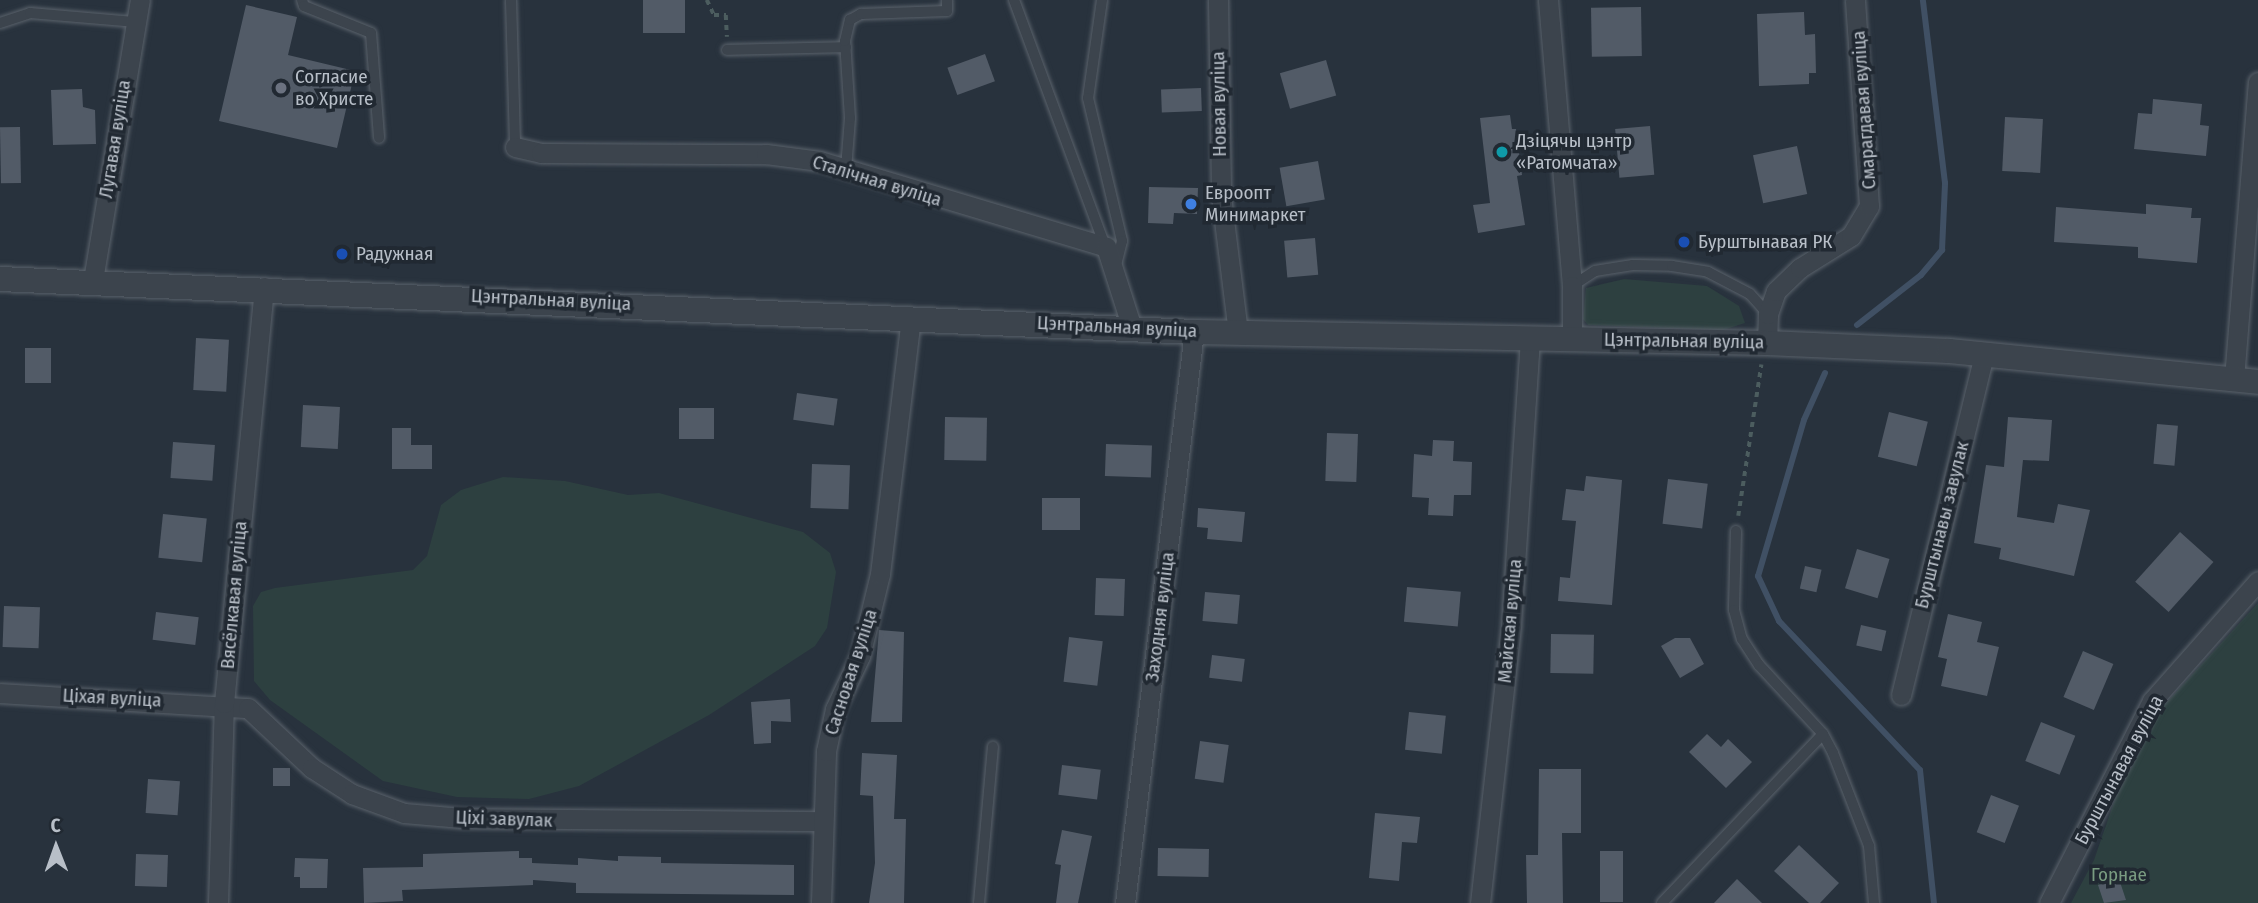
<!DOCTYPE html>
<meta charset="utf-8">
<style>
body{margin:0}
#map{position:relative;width:2258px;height:903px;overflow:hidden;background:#28323d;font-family:"Fira Sans Condensed",sans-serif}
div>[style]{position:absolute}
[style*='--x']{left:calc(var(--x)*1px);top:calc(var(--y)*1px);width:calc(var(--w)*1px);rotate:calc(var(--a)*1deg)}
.green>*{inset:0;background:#2d4040}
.stream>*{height:6px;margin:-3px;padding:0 3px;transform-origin:3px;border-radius:3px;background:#405064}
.building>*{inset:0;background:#525b67;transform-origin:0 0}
.path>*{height:3.5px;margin-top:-1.75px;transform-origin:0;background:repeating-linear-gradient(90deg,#4c5d5f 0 5px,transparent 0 10px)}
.roads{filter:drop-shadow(0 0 2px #5a626b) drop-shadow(0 0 2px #5a626b)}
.service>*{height:10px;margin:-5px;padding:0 5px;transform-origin:5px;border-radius:5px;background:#3c444d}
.minor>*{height:19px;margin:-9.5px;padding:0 9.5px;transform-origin:9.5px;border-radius:9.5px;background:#3c444d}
.tertiary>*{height:24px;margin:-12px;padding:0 12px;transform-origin:12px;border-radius:12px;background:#3c444d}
.dots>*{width:19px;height:19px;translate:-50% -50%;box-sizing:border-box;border:4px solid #212932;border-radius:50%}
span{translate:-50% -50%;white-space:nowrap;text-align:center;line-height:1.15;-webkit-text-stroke:7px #212932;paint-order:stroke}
.poi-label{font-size:19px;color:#b8bfc8}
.left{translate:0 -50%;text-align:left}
.street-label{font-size:19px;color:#b8bfc8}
.park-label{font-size:19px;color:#799b81}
.north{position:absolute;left:21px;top:812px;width:70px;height:70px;-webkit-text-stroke:5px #212932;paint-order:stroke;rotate:359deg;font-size:19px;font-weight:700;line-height:28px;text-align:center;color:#b8bfc8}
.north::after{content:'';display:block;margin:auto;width:24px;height:32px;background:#b8bfc8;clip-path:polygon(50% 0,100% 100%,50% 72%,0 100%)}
</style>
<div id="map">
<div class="green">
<div style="clip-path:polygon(1624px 279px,1707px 286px,1739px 306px,1745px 323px,1723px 330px,1588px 325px,1583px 319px,1586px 288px)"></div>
<div style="clip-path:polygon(503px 477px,565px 481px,628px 495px,659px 493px,803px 532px,830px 553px,836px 572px,827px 628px,815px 646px,709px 715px,579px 786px,529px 799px,457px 797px,383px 781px,270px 700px,254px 681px,253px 606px,261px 592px,275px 588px,413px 570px,427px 556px,441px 505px,461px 490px)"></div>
<div style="clip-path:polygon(2258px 603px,2258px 903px,2071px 903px,2094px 860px,2115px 799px,2165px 704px)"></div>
</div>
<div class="stream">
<div style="--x:1857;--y:325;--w:81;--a:-38"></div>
<div style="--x:1921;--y:275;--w:33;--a:-50"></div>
<div style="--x:1942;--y:250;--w:67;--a:-87.4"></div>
<div style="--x:1945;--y:183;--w:184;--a:-96.9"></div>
<div style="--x:1825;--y:373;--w:51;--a:114.1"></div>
<div style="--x:1804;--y:420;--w:163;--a:106.4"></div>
<div style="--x:1758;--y:576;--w:50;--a:65"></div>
<div style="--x:1779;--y:621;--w:205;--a:46.6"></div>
<div style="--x:1920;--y:770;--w:134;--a:84"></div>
</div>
<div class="building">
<div style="left:643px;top:0;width:42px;height:33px"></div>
<div style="clip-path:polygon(246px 5px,297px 17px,288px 55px,355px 71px,337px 148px,219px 121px)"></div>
<div style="left:1641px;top:7px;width:49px;height:50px;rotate:89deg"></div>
<div style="clip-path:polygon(1804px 12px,1805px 35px,1815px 34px,1816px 73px,1809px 73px,1809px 84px,1759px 86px,1757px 14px)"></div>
<div style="left:985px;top:54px;width:29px;height:40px;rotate:70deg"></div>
<div style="left:1326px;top:60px;width:37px;height:48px;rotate:74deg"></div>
<div style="left:1201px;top:88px;width:23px;height:40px;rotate:88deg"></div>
<div style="clip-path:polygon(82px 89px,83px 107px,95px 110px,96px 144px,53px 145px,51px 90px)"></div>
<div style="clip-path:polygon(2153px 99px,2202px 104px,2200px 125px,2209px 126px,2206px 156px,2134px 149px,2138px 113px,2152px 114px)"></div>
<div style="clip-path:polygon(1510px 115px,1512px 129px,1516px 129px,1522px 175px,1517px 176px,1525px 225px,1478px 233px,1473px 205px,1490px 203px,1480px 118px)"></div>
<div style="left:2005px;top:117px;width:38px;height:54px;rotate:3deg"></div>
<div style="left:1650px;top:126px;width:49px;height:35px;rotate:85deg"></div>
<div style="left:20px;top:127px;width:56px;height:20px;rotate:89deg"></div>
<div style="left:1797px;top:146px;width:49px;height:45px;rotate:78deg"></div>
<div style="left:1318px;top:161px;width:39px;height:39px;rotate:80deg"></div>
<div style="clip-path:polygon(1149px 187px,1198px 188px,1197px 214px,1174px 213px,1173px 224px,1148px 223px)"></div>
<div style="clip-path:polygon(2146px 204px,2192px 208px,2191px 218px,2201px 218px,2197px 263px,2138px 258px,2138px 247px,2054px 242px,2056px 207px,2146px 214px)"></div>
<div style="left:1315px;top:238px;width:37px;height:31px;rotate:85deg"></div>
<div style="left:196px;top:338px;width:33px;height:52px;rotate:3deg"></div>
<div style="left:25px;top:348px;width:26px;height:35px"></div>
<div style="left:797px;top:393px;width:41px;height:27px;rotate:8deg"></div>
<div style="left:303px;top:405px;width:37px;height:42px;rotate:3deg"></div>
<div style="left:679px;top:408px;width:35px;height:31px"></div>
<div style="left:1889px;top:412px;width:40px;height:46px;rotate:14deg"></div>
<div style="left:945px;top:417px;width:42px;height:43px;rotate:1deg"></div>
<div style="clip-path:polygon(2008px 417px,2052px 420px,2049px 461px,2023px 460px,2017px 517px,2054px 523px,2058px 504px,2090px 510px,2074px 576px,1999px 559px,2001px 548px,1974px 543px,1986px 465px,2004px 467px)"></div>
<div style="left:2157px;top:424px;width:21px;height:40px;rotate:5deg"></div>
<div style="clip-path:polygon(392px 428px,411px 428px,411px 445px,432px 445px,432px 469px,392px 469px)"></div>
<div style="left:1327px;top:433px;width:31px;height:48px;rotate:2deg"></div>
<div style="clip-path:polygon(1433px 440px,1454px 441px,1453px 461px,1472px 462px,1471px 495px,1454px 495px,1453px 516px,1428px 515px,1429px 498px,1412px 497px,1414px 454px,1432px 456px)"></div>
<div style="left:173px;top:442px;width:42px;height:36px;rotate:4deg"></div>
<div style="left:1106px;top:444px;width:46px;height:32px;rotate:2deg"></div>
<div style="left:812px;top:464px;width:38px;height:44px;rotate:2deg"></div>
<div style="clip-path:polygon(1586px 476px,1622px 480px,1612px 605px,1558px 601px,1560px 577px,1570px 578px,1576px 521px,1562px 520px,1566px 489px,1584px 491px)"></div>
<div style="left:1668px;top:479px;width:40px;height:45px;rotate:7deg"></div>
<div style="left:1080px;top:498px;width:32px;height:38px;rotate:90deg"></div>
<div style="clip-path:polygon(1198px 508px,1245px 512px,1242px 542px,1207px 539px,1208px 528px,1197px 527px)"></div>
<div style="left:163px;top:514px;width:44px;height:44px;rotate:6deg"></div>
<div style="left:2180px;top:532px;width:45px;height:67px;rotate:42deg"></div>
<div style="left:1857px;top:549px;width:34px;height:41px;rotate:17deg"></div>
<div style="left:1805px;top:566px;width:17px;height:23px;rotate:13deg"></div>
<div style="left:1096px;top:578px;width:29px;height:37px;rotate:2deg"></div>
<div style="left:1407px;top:587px;width:54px;height:35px;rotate:5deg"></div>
<div style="left:1205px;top:592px;width:35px;height:29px;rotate:5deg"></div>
<div style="left:4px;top:606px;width:36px;height:41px;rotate:2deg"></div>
<div style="left:156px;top:612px;width:43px;height:28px;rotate:7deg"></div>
<div style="clip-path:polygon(1948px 614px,1982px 622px,1977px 642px,1999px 647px,1987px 696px,1941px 686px,1947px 659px,1938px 657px)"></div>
<div style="left:1861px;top:625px;width:26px;height:21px;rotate:13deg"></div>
<div style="clip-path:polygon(879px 630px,904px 632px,902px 722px,871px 722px)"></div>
<div style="left:1551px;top:634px;width:43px;height:39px;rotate:1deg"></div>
<div style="left:1069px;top:637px;width:34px;height:45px;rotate:7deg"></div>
<div style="clip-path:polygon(1675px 638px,1690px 638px,1704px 664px,1680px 678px,1661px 646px)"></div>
<div style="left:2083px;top:651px;width:33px;height:50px;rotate:23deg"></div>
<div style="left:1212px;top:655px;width:33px;height:23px;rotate:7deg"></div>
<div style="clip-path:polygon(790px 699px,791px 722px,771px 721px,771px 743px,754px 744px,751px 702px)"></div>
<div style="left:1409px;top:712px;width:37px;height:38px;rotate:6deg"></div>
<div style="left:2041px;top:722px;width:37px;height:42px;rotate:22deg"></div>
<div style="clip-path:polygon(1707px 734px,1721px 747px,1728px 739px,1752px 762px,1726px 788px,1689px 752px)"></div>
<div style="left:1200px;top:741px;width:29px;height:38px;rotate:8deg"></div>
<div style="clip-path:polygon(862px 753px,897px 755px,894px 819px,906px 819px,904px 903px,869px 903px,875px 863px,873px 796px,860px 795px)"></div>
<div style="left:1062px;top:765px;width:39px;height:30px;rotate:7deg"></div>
<div style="left:273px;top:768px;width:17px;height:18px"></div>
<div style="clip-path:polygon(1539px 769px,1581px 769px,1581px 833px,1562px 833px,1563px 903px,1527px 903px,1526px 855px,1538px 855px)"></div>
<div style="left:148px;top:779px;width:32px;height:34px;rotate:4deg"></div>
<div style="left:1991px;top:795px;width:30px;height:40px;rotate:21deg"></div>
<div style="clip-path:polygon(1375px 813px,1420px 817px,1417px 843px,1402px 842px,1399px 881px,1369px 878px)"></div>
<div style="clip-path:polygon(1062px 830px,1092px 836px,1078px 903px,1056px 903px,1061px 865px,1055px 864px)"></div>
<div style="clip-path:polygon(1799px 845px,1839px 883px,1820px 903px,1809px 903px,1774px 871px)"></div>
<div style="left:1158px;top:848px;width:51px;height:28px;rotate:1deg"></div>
<div style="clip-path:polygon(519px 851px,519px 858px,532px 858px,532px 863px,578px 865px,578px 858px,618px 861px,618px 856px,661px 857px,661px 863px,794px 865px,794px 895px,576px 893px,576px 883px,533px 880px,533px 885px,402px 890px,403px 901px,364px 903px,363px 868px,423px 867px,423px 854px)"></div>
<div style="left:1600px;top:851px;width:23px;height:51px"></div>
<div style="left:136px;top:854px;width:32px;height:32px;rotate:2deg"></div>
<div style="clip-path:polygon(295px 858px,328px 859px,327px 888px,300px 888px,300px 877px,294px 877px)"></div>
<div style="clip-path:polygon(1737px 879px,1762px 903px,1714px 903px)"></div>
<div style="clip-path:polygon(2119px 879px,2126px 900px,2104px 903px,2098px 885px)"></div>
</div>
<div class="path">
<div style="--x:707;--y:0;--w:17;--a:65"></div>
<div style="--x:714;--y:15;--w:12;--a:0"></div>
<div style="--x:726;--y:15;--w:22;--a:87"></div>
<div style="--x:1738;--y:516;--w:153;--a:-81.3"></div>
</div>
<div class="roads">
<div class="service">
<div style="--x:302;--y:0;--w:6;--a:72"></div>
<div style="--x:304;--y:6;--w:72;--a:21.9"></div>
<div style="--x:371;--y:33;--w:105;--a:85.6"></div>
<div style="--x:511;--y:0;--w:147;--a:88.4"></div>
<div style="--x:1014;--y:0;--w:262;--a:69.7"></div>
<div style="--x:1102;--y:0;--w:99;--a:98.1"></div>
<div style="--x:1088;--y:98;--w:147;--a:76.6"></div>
<div style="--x:1122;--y:241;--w:29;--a:104"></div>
<div style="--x:0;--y:23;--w:32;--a:-18"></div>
<div style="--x:30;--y:13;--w:104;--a:4.9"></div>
<div style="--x:727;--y:50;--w:119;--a:-1.4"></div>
<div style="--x:846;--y:169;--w:51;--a:-85.5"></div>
<div style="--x:850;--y:118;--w:77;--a:-93.7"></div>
<div style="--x:845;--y:41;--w:22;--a:-77"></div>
<div style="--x:850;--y:20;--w:13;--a:-29"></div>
<div style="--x:861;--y:14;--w:86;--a:-2"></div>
<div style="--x:947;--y:11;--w:11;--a:-90"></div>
<div style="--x:1572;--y:286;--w:27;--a:-33"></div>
<div style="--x:1595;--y:271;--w:38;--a:-9"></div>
<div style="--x:1633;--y:265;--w:39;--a:1"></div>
<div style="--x:1672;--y:266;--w:36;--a:9"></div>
<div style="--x:1708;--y:272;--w:47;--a:27.6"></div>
<div style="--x:1750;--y:294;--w:27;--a:48"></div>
<div style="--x:1736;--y:531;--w:79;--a:91.5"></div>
<div style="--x:1734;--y:610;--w:30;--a:75"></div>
<div style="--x:1742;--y:639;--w:31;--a:57"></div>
<div style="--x:1759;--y:665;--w:94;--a:47.2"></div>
<div style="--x:1823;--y:734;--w:21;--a:62"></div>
<div style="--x:1833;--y:753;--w:100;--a:68.8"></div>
<div style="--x:1869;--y:846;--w:57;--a:85"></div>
<div style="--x:979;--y:903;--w:157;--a:-84.9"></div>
<div style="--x:1662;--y:903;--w:233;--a:-46.4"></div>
</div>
<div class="minor">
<div style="--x:1218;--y:0;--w:196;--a:89.1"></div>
<div style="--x:1221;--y:196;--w:138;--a:82.9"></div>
<div style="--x:1548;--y:0;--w:287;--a:85.2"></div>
<div style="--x:1572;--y:286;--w:52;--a:90"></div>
<div style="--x:515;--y:147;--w:27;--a:13"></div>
<div style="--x:541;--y:153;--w:225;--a:0.3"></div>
<div style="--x:766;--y:154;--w:54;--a:7.4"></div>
<div style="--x:820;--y:161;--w:299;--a:16.7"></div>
<div style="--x:1106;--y:247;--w:85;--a:72.2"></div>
<div style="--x:93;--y:280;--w:284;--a:-80.5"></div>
<div style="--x:1767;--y:343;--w:29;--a:-88"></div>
<div style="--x:1768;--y:314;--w:24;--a:-71"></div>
<div style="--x:1776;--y:291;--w:33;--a:-44"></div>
<div style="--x:1800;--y:268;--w:60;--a:-32.1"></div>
<div style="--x:1851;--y:236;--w:35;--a:-59"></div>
<div style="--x:1869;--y:206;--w:206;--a:-93.9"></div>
<div style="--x:2234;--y:379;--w:298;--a:-85.4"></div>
<div style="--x:0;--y:693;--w:248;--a:3.5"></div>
<div style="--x:248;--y:708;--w:88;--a:43.2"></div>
<div style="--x:312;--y:768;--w:48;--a:33"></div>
<div style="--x:352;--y:794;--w:55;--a:20.1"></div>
<div style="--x:404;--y:813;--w:58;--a:4.9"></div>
<div style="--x:462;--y:818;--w:359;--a:0.5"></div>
<div style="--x:1901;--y:695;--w:351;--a:-76.3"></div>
<div style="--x:218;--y:903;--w:200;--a:-88.3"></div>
<div style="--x:224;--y:703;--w:418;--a:-84.5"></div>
<div style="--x:821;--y:903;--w:152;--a:-88.1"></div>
<div style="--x:826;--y:751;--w:43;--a:-77.9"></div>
<div style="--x:835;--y:709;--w:59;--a:-64.7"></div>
<div style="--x:860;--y:656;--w:84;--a:-76.3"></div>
<div style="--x:880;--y:574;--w:259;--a:-83.1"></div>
<div style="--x:1125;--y:903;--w:575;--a:-83.11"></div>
<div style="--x:1480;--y:903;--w:280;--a:-83.6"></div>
<div style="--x:1511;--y:625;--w:288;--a:-86.2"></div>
<div style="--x:2049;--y:903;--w:227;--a:-63"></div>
<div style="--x:2152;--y:701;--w:160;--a:-48.5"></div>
</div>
<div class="tertiary">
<div style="--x:0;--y:279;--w:1195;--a:2.54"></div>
<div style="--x:1194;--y:332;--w:573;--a:1.1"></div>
<div style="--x:1767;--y:343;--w:182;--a:2.5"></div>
<div style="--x:1949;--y:351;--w:311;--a:5.7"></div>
</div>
</div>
<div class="dots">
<div style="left:281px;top:88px;background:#6b7280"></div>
<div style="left:1502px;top:152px;background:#0f9aa8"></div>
<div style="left:1191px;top:204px;background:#3f7fe0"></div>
<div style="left:1684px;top:242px;background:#1a4fb4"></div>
<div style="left:342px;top:254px;background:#1a4fb4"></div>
</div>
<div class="poi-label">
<span class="left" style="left:295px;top:88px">Согласие<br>во Христе</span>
<span class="left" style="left:1516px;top:152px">Дзіцячы цэнтр<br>«Ратомчата»</span>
<span class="left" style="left:1205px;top:204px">Евроопт<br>Минимаркет</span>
<span class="left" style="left:1698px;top:242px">Бурштынавая РК</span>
<span class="left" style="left:356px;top:254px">Радужная</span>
</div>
<div class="street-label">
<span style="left:1219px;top:104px;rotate:-91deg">Новая вуліца</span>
<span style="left:1864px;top:110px;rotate:-94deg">Смарагдавая вуліца</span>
<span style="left:115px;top:139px;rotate:-81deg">Лугавая вуліца</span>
<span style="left:877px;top:181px;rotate:17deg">Сталічная вуліца</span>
<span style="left:551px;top:300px;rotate:3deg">Цэнтральная вуліца</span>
<span style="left:1117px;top:327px;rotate:3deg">Цэнтральная вуліца</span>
<span style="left:1684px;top:341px;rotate:1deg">Цэнтральная вуліца</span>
<span style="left:1942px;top:525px;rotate:-76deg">Бурштынавы завулак</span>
<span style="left:234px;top:595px;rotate:-85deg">Вясёлкавая вуліца</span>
<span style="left:1160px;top:617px;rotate:-83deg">Заходняя вуліца</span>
<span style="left:1510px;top:621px;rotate:-85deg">Майская вуліца</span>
<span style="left:851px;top:672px;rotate:-72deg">Сасновая вуліца</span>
<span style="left:112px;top:698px;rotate:3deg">Ціхая вуліца</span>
<span style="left:2119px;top:770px;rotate:-62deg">Бурштынавая вуліца</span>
<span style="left:504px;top:819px;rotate:2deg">Ціхі завулак</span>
</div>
<div class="park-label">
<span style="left:2119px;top:875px">Горнае</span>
</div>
<div class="north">С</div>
</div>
